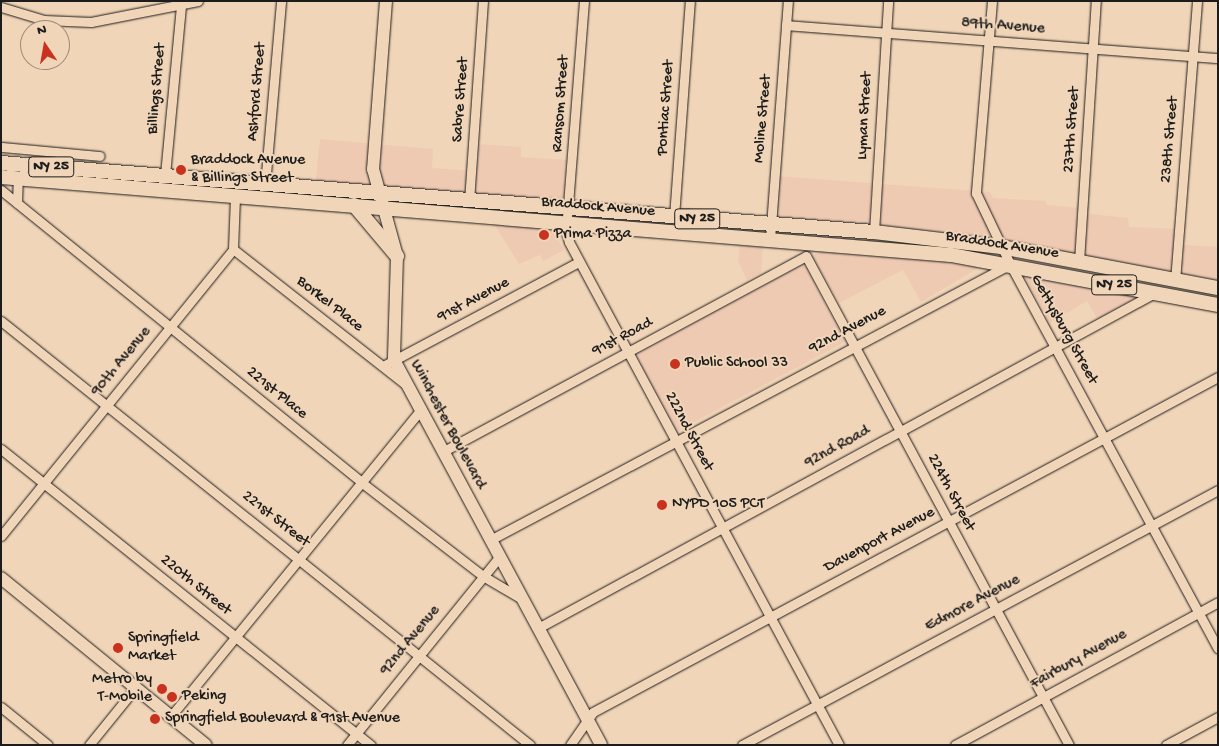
<!DOCTYPE html>
<style>
body{margin:0}
#map{position:relative;width:1219px;height:746px;overflow:hidden;background:#f1d5b8;font-family:"Gochi Hand",sans-serif}
div>[style]{position:absolute}
[style*='--x']{left:calc(var(--x)*1px);top:calc(var(--y)*1px);width:calc(var(--w)*1px);rotate:calc(var(--a)*1deg)}
.built>*{inset:0;background:#efcab3;transform-origin:0 0}
.roads{filter:drop-shadow(0 0 1px #1c1c1c) drop-shadow(0 0 1px #1c1c1c)}
.minor>*{height:9px;margin:-4.5px;padding:0 4.5px;transform-origin:4.5px;border-radius:4.5px;background:#f1d5b8}
.secondary>*{height:12px;margin:-6px;padding:0 6px;transform-origin:6px;border-radius:6px;background:#f1d5b8}
.primary>*{height:14px;margin:-7px;padding:0 7px;transform-origin:7px;border-radius:7px;background:#f1d5b8}
.dots>*{width:14px;height:14px;translate:-50% -50%;box-sizing:border-box;border:2px solid #f1d5b8;border-radius:50%}
span{translate:-50% -50%;white-space:nowrap;text-align:center;line-height:1.15;-webkit-text-stroke:4px #f1d5b8;paint-order:stroke}
.shield-label span{padding:1px 4px;background:#f1d5b8;border:1px solid;border-radius:4px;-webkit-text-stroke-width:0}
.shield-label{font-size:15px;color:#1c1c1c;font-weight:700}
.street-label{font-size:16px;color:#1c1c1c}
.poi-label{font-size:16px;color:#1c1c1c}
.left{translate:0 -50%;text-align:left}
.right{translate:-100% -50%;text-align:right}
.frame{position:absolute;inset:0;border:2px solid #1c1c1c;pointer-events:none}
.north{position:absolute;left:20px;top:20px;width:50px;height:50px;box-sizing:border-box;background:#f1d5b8;border:1px solid #9c8b7a;border-radius:50%;rotate:348deg;font-size:14px;font-weight:700;line-height:20px;text-align:center;color:#1c1c1c}
.north::after{content:'';display:block;margin:auto;width:18px;height:22px;background:#c8321e;clip-path:polygon(50% 0,100% 100%,50% 72%,0 100%)}
</style>
<div id="map">
<div class="built">
<div style="clip-path:polygon(320px 139px,433px 149px,432px 168px,477px 171px,479px 144px,521px 147px,521px 157px,566px 160px,563px 205px,315px 187px)"></div>
<div style="clip-path:polygon(777px 176px,990px 192px,993px 198px,1046px 201px,1047px 205px,1081px 208px,1081px 213px,1128px 218px,1129px 227px,1185px 229px,1183px 245px,1218px 247px,1218px 284px,981px 235px,775px 218px)"></div>
<div style="clip-path:polygon(494px 224px,551px 227px,564px 250px,543px 261px,540px 255px,519px 264px)"></div>
<div style="clip-path:polygon(740px 242px,763px 244px,761px 273px,747px 280px,738px 261px)"></div>
<div style="clip-path:polygon(830px 247px,985px 264px,921px 302px,903px 270px,839px 303px,812px 256px)"></div>
<div style="left:804px;top:264px;width:88px;height:191px;rotate:62deg"></div>
<div style="clip-path:polygon(1022px 272px,1157px 300px,1102px 327px,1087px 301px,1050px 323px)"></div>
</div>
<div class="roads">
<div class="minor">
<div style="--x:584;--y:1;--w:232;--a:94.5"></div>
<div style="--x:566;--y:232;--w:10;--a:73"></div>
<div style="--x:569;--y:242;--w:571;--a:61.77"></div>
<div style="--x:992;--y:1;--w:193;--a:94.8"></div>
<div style="--x:976;--y:193;--w:79;--a:64.4"></div>
<div style="--x:1010;--y:264;--w:437;--a:61.6"></div>
<div style="--x:1;--y:7;--w:45;--a:16.8"></div>
<div style="--x:44;--y:20;--w:47;--a:2.4"></div>
<div style="--x:91;--y:22;--w:109;--a:-11.1"></div>
<div style="--x:786;--y:25;--w:433;--a:4.4"></div>
<div style="--x:1;--y:147;--w:99;--a:5.2"></div>
<div style="--x:165;--y:175;--w:171;--a:-84.6"></div>
<div style="--x:265;--y:185;--w:185;--a:-85"></div>
<div style="--x:1;--y:190;--w:464;--a:39"></div>
<div style="--x:361;--y:482;--w:154;--a:37.6"></div>
<div style="--x:483;--y:576;--w:45;--a:30.5"></div>
<div style="--x:469;--y:201;--w:200;--a:-86"></div>
<div style="--x:17;--y:203;--w:24;--a:-88"></div>
<div style="--x:674;--y:217;--w:217;--a:-85.8"></div>
<div style="--x:874;--y:232;--w:231;--a:-86.5"></div>
<div style="--x:770;--y:239;--w:239;--a:-85.7"></div>
<div style="--x:233;--y:249;--w:219;--a:38.1"></div>
<div style="--x:806;--y:256;--w:555;--a:61.73"></div>
<div style="--x:1079;--y:261;--w:261;--a:-86.3"></div>
<div style="--x:1175;--y:281;--w:281;--a:-85.5"></div>
<div style="--x:1;--y:321;--w:678;--a:38.71"></div>
<div style="--x:383;--y:366;--w:222;--a:-28"></div>
<div style="--x:1;--y:449;--w:474;--a:38.7"></div>
<div style="--x:442;--y:452;--w:413;--a:-28.3"></div>
<div style="--x:1;--y:536;--w:369;--a:-51"></div>
<div style="--x:233;--y:249;--w:53;--a:-87.8"></div>
<div style="--x:490;--y:540;--w:585;--a:-27.92"></div>
<div style="--x:538;--y:628;--w:700;--a:-28.51"></div>
<div style="--x:1;--y:707;--w:60;--a:39"></div>
<div style="--x:171;--y:716;--w:394;--a:-50.8"></div>
<div style="--x:89;--y:745;--w:75;--a:-51"></div>
<div style="--x:347;--y:745;--w:242;--a:-51"></div>
<div style="--x:570;--y:745;--w:40;--a:-55.1"></div>
<div style="--x:593;--y:712;--w:709;--a:-28.19"></div>
<div style="--x:742;--y:745;--w:540;--a:-28.18"></div>
<div style="--x:955;--y:745;--w:299;--a:-28.5"></div>
<div style="--x:1166;--y:745;--w:59;--a:-28.3"></div>
</div>
<div class="secondary">
<div style="--x:386;--y:1;--w:169;--a:94.4"></div>
<div style="--x:373;--y:169;--w:90;--a:74.6"></div>
<div style="--x:397;--y:256;--w:104;--a:91.7"></div>
<div style="--x:394;--y:360;--w:437;--a:61.7"></div>
<div style="--x:1;--y:578;--w:264;--a:39.2"></div>
</div>
<div class="primary">
<div style="--x:1;--y:163;--w:876;--a:4.52"></div>
<div style="--x:874;--y:232;--w:128;--a:6.7"></div>
<div style="--x:1001;--y:247;--w:221;--a:10.7"></div>
<div style="--x:1;--y:177;--w:953;--a:4.69"></div>
<div style="--x:951;--y:255;--w:272;--a:10.6"></div>
<div style="--x:354;--y:205;--w:67;--a:49.9"></div>
</div>
</div>
<div class="dots">
<div style="left:181px;top:170px;background:#c8321e"></div>
<div style="left:544px;top:235px;background:#c8321e"></div>
<div style="left:675px;top:364px;background:#c8321e"></div>
<div style="left:662px;top:505px;background:#c8321e"></div>
<div style="left:118px;top:648px;background:#c8321e"></div>
<div style="left:162px;top:689px;background:#c8321e"></div>
<div style="left:172px;top:697px;background:#c8321e"></div>
<div style="left:155px;top:719px;background:#c8321e"></div>
</div>
<div class="shield-label">
<span style="left:51px;top:167px">NY 25</span>
<span style="left:697px;top:219px">NY 25</span>
<span style="left:1114px;top:285px">NY 25</span>
</div>
<div class="street-label">
<span style="left:1003px;top:27px;rotate:4deg">89th Avenue</span>
<span style="left:158px;top:89px;rotate:-85deg">Billings Street</span>
<span style="left:258px;top:92px;rotate:-85deg">Ashford Street</span>
<span style="left:462px;top:100px;rotate:-86deg">Sabre Street</span>
<span style="left:562px;top:104px;rotate:-86deg">Ransom Street</span>
<span style="left:667px;top:108px;rotate:-86deg">Pontiac Street</span>
<span style="left:866px;top:116px;rotate:-87deg">Lyman Street</span>
<span style="left:764px;top:119px;rotate:-85deg">Moline Street</span>
<span style="left:1073px;top:130px;rotate:-86deg">237th Street</span>
<span style="left:1171px;top:140px;rotate:-85deg">238th Street</span>
<span style="left:598px;top:208px;rotate:5deg">Braddock Avenue</span>
<span style="left:1002px;top:246px;rotate:9deg">Braddock Avenue</span>
<span style="left:474px;top:301px;rotate:-28deg">91st Avenue</span>
<span style="left:329px;top:305px;rotate:38deg">Borkel Place</span>
<span style="left:1063px;top:330px;rotate:61deg">Gettysburg Street</span>
<span style="left:848px;top:331px;rotate:-28deg">92nd Avenue</span>
<span style="left:623px;top:338px;rotate:-28deg">91st Road</span>
<span style="left:122px;top:362px;rotate:-51deg">90th Avenue</span>
<span style="left:276px;top:394px;rotate:39deg">221st Place</span>
<span style="left:447px;top:425px;rotate:62deg">Winchester Boulevard</span>
<span style="left:688px;top:432px;rotate:62deg">222nd Street</span>
<span style="left:838px;top:448px;rotate:-29deg">92nd Road</span>
<span style="left:950px;top:493px;rotate:62deg">224th Street</span>
<span style="left:275px;top:520px;rotate:38deg">221st Street</span>
<span style="left:880px;top:541px;rotate:-28deg">Davenport Avenue</span>
<span style="left:195px;top:586px;rotate:39deg">220th Street</span>
<span style="left:973px;top:604px;rotate:-28deg">Edmore Avenue</span>
<span style="left:411px;top:641px;rotate:-51deg">92nd Avenue</span>
<span style="left:1079px;top:660px;rotate:-29deg">Fairbury Avenue</span>
</div>
<div class="poi-label">
<span class="left" style="left:191px;top:170px">Braddock Avenue<br>&amp; Billings Street</span>
<span class="left" style="left:554px;top:235px">Prima Pizza</span>
<span class="left" style="left:685px;top:364px">Public School 33</span>
<span class="left" style="left:672px;top:505px">NYPD 105 PCT</span>
<span class="left" style="left:128px;top:648px">Springfield<br>Market</span>
<span class="right" style="left:152px;top:689px">Metro by<br>T-Mobile</span>
<span class="left" style="left:182px;top:697px">Peking</span>
<span class="left" style="left:165px;top:719px">Springfield Boulevard &amp; 91st Avenue</span>
</div>
<div class="frame"></div>
<div class="north">N</div>
</div>
